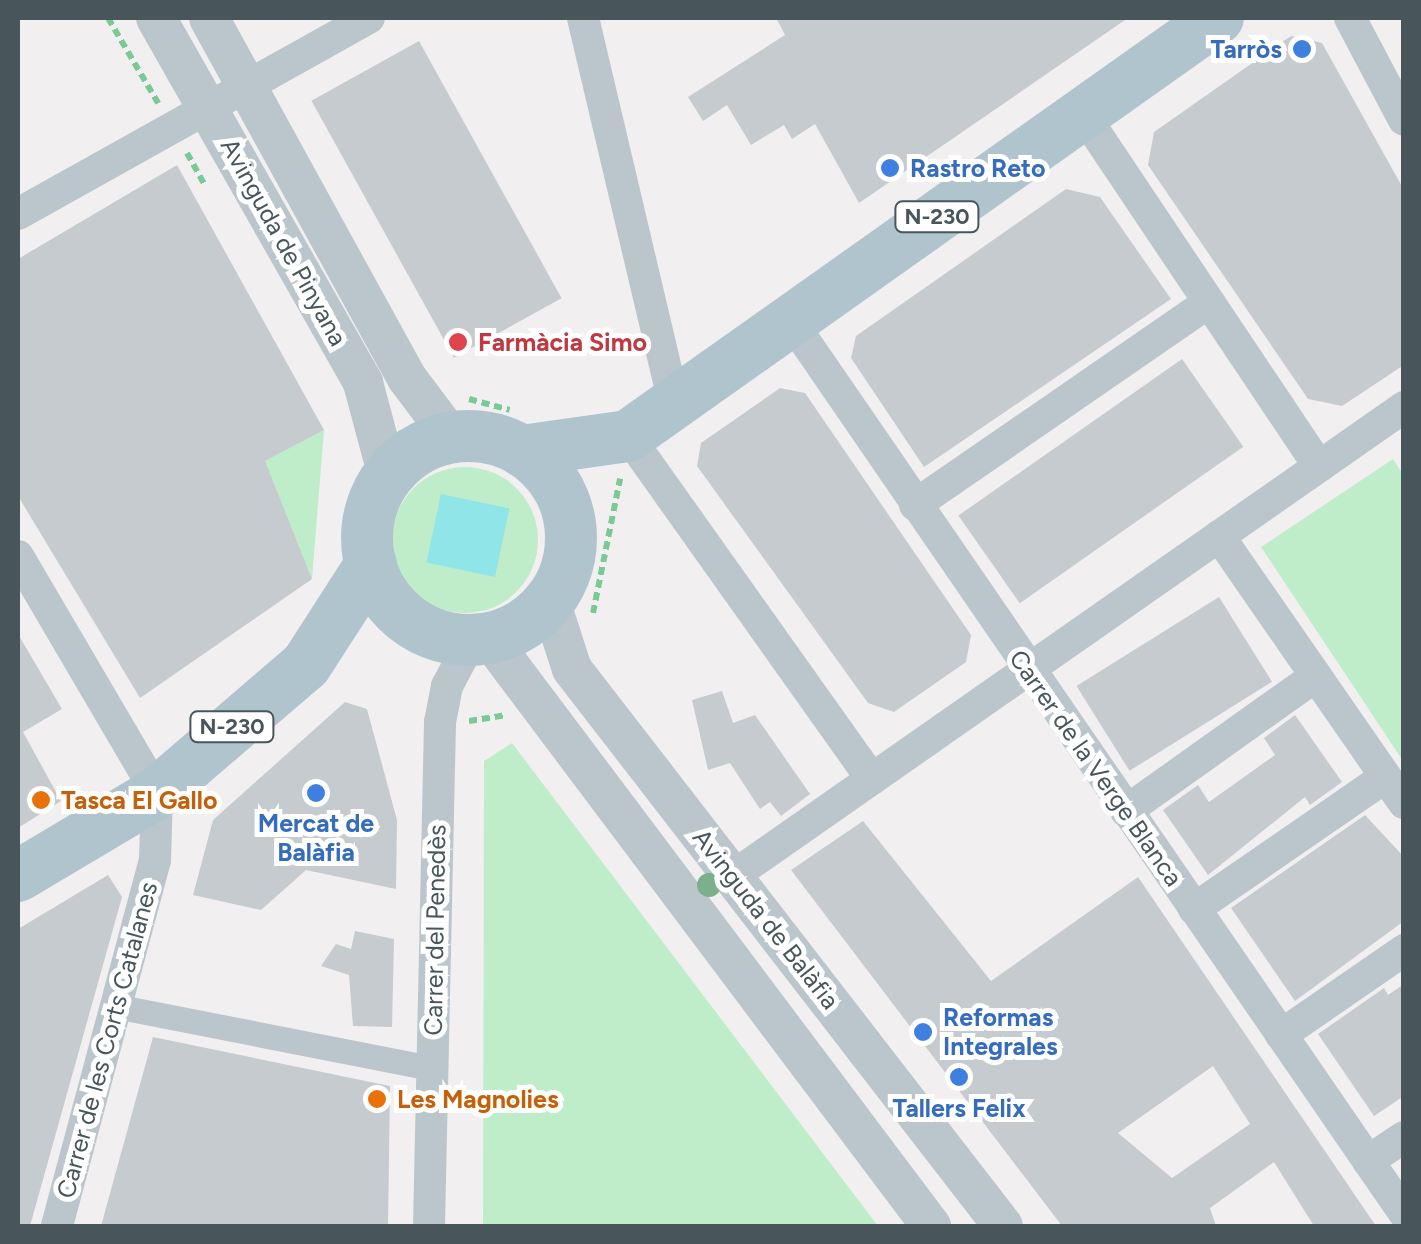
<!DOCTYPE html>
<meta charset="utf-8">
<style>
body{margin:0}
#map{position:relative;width:1421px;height:1244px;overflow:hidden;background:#f2eff0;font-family:Figtree,sans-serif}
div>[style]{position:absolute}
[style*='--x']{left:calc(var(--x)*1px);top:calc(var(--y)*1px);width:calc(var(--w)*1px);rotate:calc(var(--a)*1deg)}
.green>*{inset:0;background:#c0edc9}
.round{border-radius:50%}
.water>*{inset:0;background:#8fe5e8;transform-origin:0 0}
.building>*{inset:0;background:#c6cbcf;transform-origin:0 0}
.path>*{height:6px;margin-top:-3px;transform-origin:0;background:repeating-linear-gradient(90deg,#79ca94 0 8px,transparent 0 13px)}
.pedestrian>*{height:25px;margin:-12.5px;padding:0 12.5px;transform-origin:12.5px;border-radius:12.5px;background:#bbc6cc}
.minor>*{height:32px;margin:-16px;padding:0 16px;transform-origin:16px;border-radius:16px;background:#bbc6cc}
.tertiary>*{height:40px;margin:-20px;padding:0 20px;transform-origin:20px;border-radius:20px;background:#bbc6cc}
.primary>*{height:52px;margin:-26px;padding:0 26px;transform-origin:26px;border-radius:26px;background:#b0c4cd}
.primary>.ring{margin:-26px;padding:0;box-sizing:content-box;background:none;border:52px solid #b0c4cd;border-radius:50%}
.trees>*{width:24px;height:24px;margin:-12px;border-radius:50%;background:#7caf8c}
.dots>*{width:28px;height:28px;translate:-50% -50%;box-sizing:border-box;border:5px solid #fff;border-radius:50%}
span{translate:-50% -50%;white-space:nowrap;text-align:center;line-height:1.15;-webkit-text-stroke:10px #fff;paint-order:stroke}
.shield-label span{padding:2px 8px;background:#fff;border:2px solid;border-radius:8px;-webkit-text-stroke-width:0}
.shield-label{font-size:22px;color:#48565c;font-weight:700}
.shop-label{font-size:25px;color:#366cbe;font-weight:700}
.right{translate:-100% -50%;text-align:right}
.left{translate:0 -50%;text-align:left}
.street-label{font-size:25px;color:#48565c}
.health-label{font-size:25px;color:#be3a42;font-weight:700}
.food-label{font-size:25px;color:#c56008;font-weight:700}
.frame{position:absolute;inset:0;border:20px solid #48565c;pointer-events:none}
</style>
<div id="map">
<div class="green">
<div style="clip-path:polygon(324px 430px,312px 579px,264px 461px)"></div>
<div style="clip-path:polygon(1393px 459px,1404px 476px,1403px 761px,1261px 547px)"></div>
<div class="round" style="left:392px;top:467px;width:146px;height:146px"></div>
<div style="clip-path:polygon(512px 743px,878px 1226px,483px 1226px,484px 761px)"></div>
</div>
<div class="water">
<div style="left:441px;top:494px;width:70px;height:70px;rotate:12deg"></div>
</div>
<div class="building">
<div style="clip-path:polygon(776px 18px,1128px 18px,859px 203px,815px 124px,792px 139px,784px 125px,751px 145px,727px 105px,703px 121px,688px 97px,785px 35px)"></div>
<div style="clip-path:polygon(1291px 36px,1322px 43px,1404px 190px,1404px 365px,1342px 406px,1308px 399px,1148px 165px,1154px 132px)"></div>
<div style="left:419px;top:41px;width:294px;height:123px;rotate:61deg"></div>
<div style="clip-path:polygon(177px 165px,324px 430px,265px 461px,312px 579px,140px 698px,18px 496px,18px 259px)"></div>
<div style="clip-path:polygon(1066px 189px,1100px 197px,1171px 299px,924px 467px,851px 358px,856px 336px)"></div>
<div style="left:1182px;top:359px;width:107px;height:273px;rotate:55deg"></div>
<div style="clip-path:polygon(780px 388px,805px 393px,971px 635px,966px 662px,894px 712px,868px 703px,697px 466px,701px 443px)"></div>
<div style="left:1219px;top:597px;width:100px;height:168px;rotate:58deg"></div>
<div style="clip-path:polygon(18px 634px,62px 709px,23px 732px,61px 801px,18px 828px)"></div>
<div style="clip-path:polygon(722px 691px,733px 723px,755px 715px,810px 794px,781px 816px,770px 802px,760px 809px,730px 763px,708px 770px,692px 700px)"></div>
<div style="clip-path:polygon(345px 702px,367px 709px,397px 820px,396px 889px,306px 870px,261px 910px,193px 895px,213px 820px)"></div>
<div style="clip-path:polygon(1295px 715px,1342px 782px,1310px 805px,1305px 797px,1208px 875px,1163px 810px,1198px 785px,1209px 802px,1275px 755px,1264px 738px)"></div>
<div style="clip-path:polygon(1365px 815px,1404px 857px,1404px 921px,1295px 1001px,1231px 908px)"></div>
<div style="clip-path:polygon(evenodd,863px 821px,991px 981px,1138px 877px,1376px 1226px,1314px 1226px,1274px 1162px,1210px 1208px,1216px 1226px,1062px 1226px,791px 870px,863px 821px,1213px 1066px,1250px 1124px,1172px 1178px,1118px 1133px,1213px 1066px)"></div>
<div style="clip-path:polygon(108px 875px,122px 897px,30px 1226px,18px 1226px,18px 929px)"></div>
<div style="clip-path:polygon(355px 931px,394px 939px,392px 1027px,353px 1026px,349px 975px,321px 966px,336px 944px,351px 949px)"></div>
<div style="clip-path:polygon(1404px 984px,1404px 1096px,1374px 1116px,1318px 1034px,1384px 988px,1388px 995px)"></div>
<div style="clip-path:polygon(153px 1037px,390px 1086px,388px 1226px,101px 1226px)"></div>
</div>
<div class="path">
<div style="--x:108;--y:18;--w:99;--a:59.5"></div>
<div style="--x:187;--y:153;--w:37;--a:61"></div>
<div style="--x:469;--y:399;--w:42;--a:15"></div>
<div style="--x:593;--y:613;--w:137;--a:-78.6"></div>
<div style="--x:469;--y:721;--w:37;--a:-9"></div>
</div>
<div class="pedestrian">
<div style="--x:120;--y:1007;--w:318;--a:11.1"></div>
</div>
<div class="minor">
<div style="--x:583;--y:18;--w:397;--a:76.7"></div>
<div style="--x:1350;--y:18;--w:115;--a:62.1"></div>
<div style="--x:1083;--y:114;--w:424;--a:56.2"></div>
<div style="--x:18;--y:214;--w:402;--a:-29.2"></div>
<div style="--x:791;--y:321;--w:1082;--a:55.5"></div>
<div style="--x:628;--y:436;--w:421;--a:54.6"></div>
<div style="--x:915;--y:505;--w:356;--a:-34.6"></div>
<div style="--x:1219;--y:536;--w:325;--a:55.3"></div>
<div style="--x:18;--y:556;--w:275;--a:59.6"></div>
<div style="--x:157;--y:793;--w:67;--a:91.7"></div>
<div style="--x:155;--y:860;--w:379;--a:105"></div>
<div style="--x:1126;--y:811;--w:233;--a:-35.4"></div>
<div style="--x:733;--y:876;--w:819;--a:-34.95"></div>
<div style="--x:1194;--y:909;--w:232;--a:-34.6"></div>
<div style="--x:1281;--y:1035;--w:150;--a:-34.6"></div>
<div style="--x:1368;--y:1161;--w:43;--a:-33.7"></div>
<div style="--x:429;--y:1226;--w:504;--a:-88.75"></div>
<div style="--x:440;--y:722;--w:37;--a:-79"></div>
<div style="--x:447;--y:686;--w:51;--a:-61.9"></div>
</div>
<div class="tertiary">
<div style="--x:156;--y:18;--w:420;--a:60.4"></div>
<div style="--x:363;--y:383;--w:96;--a:75"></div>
<div style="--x:209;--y:18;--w:411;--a:61.2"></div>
<div style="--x:407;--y:378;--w:75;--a:53.1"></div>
<div style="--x:550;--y:601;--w:71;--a:72.1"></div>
<div style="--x:572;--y:669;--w:704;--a:52.27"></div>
<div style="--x:489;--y:638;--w:736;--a:53.07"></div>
</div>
<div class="primary">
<div class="ring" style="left:367px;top:436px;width:152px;height:152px"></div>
<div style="--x:522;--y:451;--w:107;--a:-8.1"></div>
<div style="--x:628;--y:436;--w:723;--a:-35.32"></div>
<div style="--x:18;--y:876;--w:162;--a:-30.8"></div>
<div style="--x:157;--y:793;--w:196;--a:-40.7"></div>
<div style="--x:306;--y:665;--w:120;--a:-57.2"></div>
</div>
<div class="trees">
<div style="left:709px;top:885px"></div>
</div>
<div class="dots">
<div style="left:1302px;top:49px;background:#3f7fe0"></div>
<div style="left:890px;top:168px;background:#3f7fe0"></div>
<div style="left:458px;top:342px;background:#e0444e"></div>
<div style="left:316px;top:793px;background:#3f7fe0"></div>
<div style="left:41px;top:800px;background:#e8710a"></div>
<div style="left:923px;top:1032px;background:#3f7fe0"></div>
<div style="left:959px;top:1077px;background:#3f7fe0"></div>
<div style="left:377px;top:1099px;background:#e8710a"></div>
</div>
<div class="shield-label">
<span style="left:937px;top:217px">N-230</span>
<span style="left:232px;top:727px">N-230</span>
</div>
<div class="shop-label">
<span class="right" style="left:1282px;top:49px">Tarròs</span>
<span class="left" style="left:910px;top:168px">Rastro Reto</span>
<span style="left:316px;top:838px">Mercat de<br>Balàfia</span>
<span class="left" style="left:943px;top:1032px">Reformas<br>Integrales</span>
<span style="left:959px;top:1108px">Tallers Felix</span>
</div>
<div class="street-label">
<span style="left:284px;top:242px;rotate:61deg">Avinguda de Pinyana</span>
<span style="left:1096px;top:768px;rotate:55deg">Carrer de la Verge Blanca</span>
<span style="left:766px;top:919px;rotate:52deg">Avinguda de Balàfia</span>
<span style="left:435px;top:930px;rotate:-89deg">Carrer del Penedès</span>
<span style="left:107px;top:1040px;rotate:-75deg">Carrer de les Corts Catalanes</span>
</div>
<div class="health-label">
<span class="left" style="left:478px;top:342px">Farmàcia Simo</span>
</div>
<div class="food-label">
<span class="left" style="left:61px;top:800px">Tasca El Gallo</span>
<span class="left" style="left:397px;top:1099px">Les Magnolies</span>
</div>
<div class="frame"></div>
</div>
